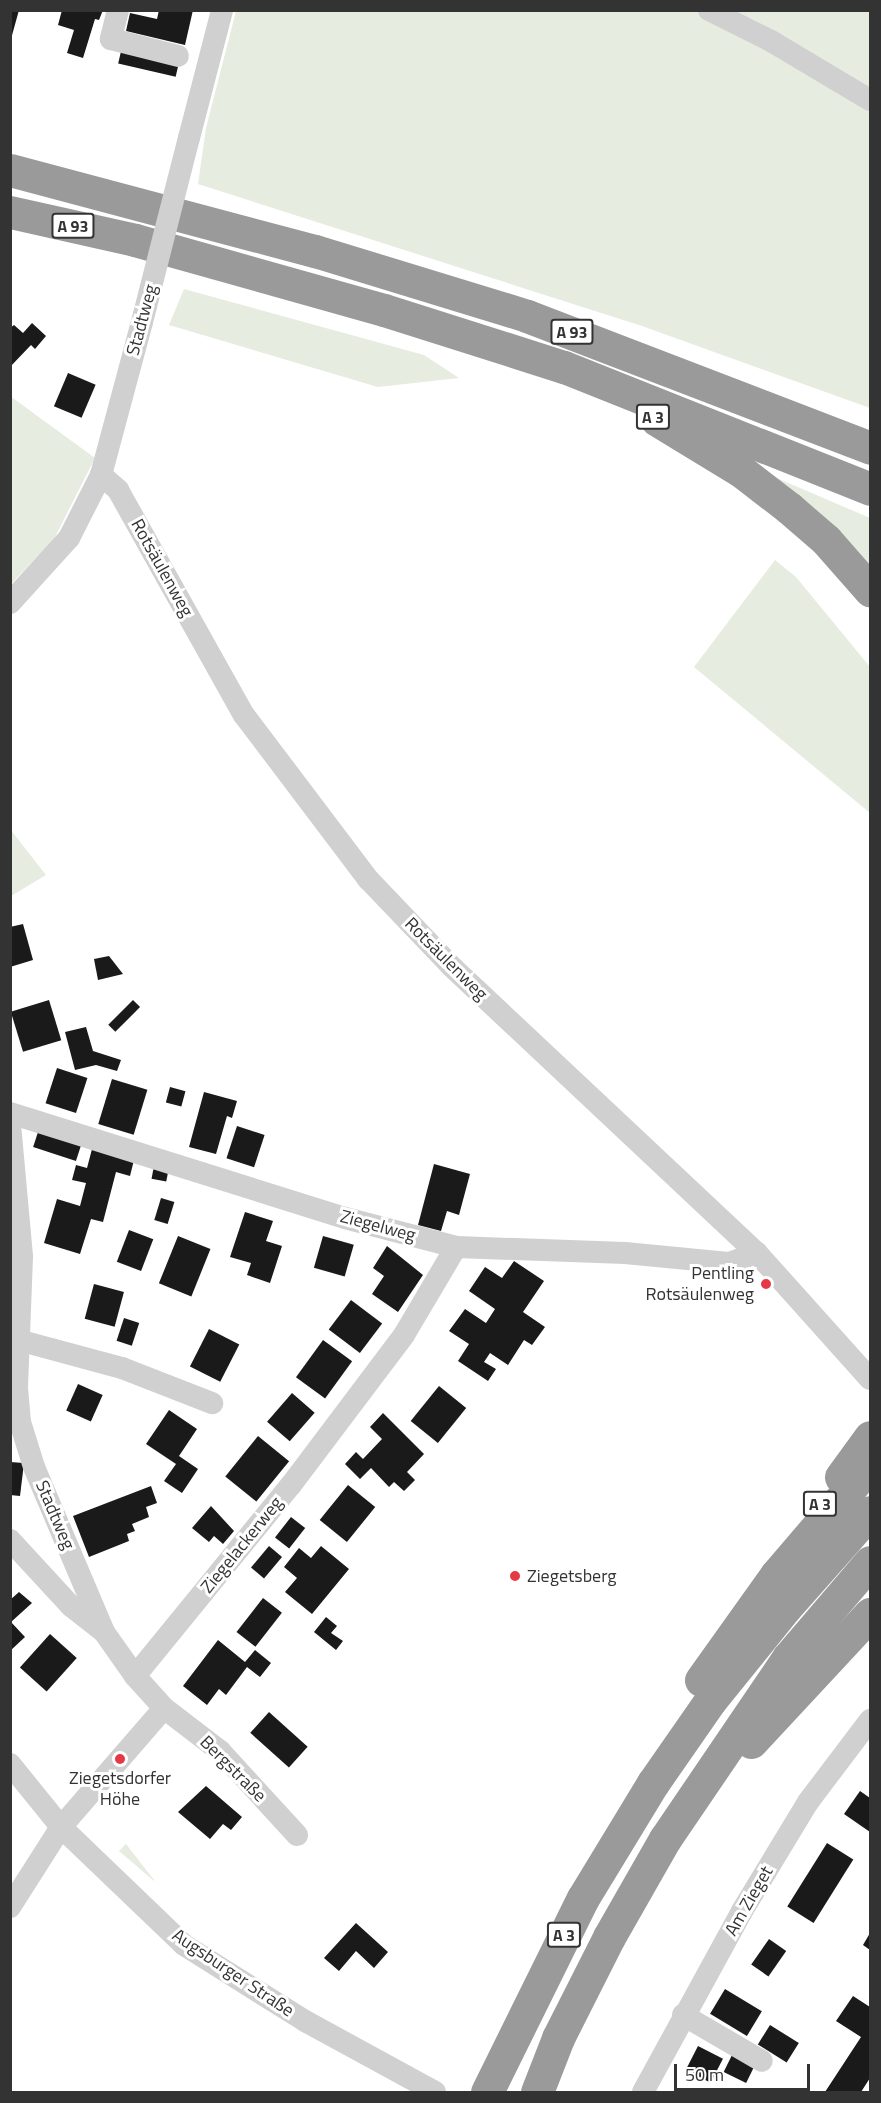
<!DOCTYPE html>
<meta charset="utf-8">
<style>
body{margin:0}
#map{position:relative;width:881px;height:2103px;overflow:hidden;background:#fff;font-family:"Titillium Web",sans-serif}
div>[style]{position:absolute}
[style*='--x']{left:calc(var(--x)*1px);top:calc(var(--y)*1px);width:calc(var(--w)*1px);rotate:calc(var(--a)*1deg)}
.green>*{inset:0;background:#e6ecdf}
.building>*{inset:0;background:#1a1a1a;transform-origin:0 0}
.minor>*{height:22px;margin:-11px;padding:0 11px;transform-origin:11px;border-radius:11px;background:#d0d0d0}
.highway>*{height:33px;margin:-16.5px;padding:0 16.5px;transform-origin:16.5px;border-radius:16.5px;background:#9a9a9a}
.minor-bridge>*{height:22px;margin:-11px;padding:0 11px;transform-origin:11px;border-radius:11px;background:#d0d0d0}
.dots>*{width:16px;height:16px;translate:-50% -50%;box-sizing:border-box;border:3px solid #fff;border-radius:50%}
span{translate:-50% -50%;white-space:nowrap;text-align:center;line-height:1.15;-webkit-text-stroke:6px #fff;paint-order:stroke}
.shield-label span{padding:2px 4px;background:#fff;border:2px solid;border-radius:4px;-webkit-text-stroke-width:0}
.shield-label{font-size:16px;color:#333;font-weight:700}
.street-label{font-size:18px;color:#333}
.poi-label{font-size:18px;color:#333}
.right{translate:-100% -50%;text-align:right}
.left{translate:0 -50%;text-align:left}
.frame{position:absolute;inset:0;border:12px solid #333;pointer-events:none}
.scale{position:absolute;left:674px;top:2064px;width:136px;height:27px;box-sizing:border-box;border:3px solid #333;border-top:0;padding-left:8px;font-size:18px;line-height:21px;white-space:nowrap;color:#333;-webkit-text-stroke:4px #fff;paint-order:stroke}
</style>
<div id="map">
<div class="green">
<div style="clip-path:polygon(236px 11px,870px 11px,870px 408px,642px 326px,198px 184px,206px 128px)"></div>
<div style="clip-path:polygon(184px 289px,424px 355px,459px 378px,378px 387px,169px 325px)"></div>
<div style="clip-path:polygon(10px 396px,95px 458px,54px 539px,11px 584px)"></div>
<div style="clip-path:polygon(772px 476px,870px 518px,870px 568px)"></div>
<div style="clip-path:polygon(775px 560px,796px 577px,870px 667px,870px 813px,694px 667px)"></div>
<div style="clip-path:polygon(10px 829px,46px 875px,11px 896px,10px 896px)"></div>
<div style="clip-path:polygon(126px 1844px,154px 1880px,154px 1881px,119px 1851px)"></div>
</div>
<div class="building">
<div style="clip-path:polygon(10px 10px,19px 10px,11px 39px,10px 39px)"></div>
<div style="clip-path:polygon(62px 10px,103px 10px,99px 20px,95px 19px,83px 58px,67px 53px,74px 30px,58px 25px)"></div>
<div style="clip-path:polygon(159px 10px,193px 10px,185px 45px,126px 31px,130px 13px,157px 19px)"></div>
<div style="left:122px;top:47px;width:59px;height:17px;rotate:13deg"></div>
<div style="clip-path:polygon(32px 323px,46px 336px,35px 349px,31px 345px,10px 367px,10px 328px,14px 325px,23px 333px)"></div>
<div style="left:68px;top:373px;width:30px;height:36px;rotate:23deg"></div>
<div style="clip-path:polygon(23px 924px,33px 960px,10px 967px,10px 927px)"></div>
<div style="clip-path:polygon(109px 956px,123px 974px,98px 980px,94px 959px)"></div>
<div style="left:49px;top:1000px;width:42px;height:40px;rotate:73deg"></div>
<div style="left:133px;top:1000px;width:10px;height:35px;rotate:45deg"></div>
<div style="clip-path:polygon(86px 1027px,93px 1051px,121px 1060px,117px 1071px,96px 1065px,75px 1070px,65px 1032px)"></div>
<div style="left:57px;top:1068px;width:32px;height:37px;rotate:18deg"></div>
<div style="left:112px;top:1079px;width:37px;height:47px;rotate:17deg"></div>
<div style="left:170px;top:1087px;width:16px;height:16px;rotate:15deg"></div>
<div style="clip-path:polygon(204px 1092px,237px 1101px,232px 1118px,227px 1116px,216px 1154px,189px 1147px)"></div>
<div style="left:237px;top:1126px;width:29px;height:34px;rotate:18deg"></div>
<div style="left:39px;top:1129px;width:45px;height:19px;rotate:18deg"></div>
<div style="clip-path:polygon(92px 1149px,134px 1160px,130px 1176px,116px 1172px,103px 1222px,91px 1219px,80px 1254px,44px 1243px,57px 1199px,80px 1206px,86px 1183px,72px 1180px,76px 1165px,87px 1168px)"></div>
<div style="clip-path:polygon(434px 1164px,470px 1174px,459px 1215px,447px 1211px,441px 1231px,418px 1225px)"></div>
<div style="left:154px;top:1166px;width:15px;height:13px;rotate:11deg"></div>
<div style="left:161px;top:1198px;width:14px;height:23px;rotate:17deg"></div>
<div style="clip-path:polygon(245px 1212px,273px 1221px,266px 1241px,282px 1246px,270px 1283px,247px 1275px,251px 1263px,230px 1257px)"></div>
<div style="left:129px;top:1230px;width:26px;height:34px;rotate:21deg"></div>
<div style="left:178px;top:1236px;width:35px;height:51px;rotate:22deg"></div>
<div style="left:323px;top:1236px;width:32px;height:33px;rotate:16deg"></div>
<div style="clip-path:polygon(387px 1246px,423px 1275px,398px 1312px,372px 1294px,384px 1276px,373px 1268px)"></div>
<div style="clip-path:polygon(514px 1261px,544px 1281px,523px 1312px,545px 1327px,532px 1345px,524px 1340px,508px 1365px,490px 1353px,484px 1362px,496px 1369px,488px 1381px,458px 1361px,469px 1344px,449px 1331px,465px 1309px,486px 1323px,495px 1309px,469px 1291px,485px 1267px,502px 1278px)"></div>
<div style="left:94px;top:1284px;width:31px;height:36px;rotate:15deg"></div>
<div style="left:351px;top:1300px;width:39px;height:37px;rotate:37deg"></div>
<div style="left:124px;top:1318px;width:16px;height:24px;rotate:18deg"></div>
<div style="left:209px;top:1329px;width:34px;height:42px;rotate:27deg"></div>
<div style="left:323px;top:1340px;width:36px;height:46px;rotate:36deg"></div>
<div style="left:78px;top:1384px;width:27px;height:29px;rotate:24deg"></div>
<div style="left:439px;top:1386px;width:35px;height:45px;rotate:39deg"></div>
<div style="left:292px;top:1393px;width:30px;height:38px;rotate:41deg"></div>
<div style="clip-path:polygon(169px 1410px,197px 1429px,179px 1456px,198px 1469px,182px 1493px,164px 1481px,176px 1464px,146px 1444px)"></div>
<div style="clip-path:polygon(383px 1413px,424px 1454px,407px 1472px,415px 1480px,404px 1491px,394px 1482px,389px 1487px,371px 1468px,360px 1479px,345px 1464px,356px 1452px,363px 1459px,382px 1439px,370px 1427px)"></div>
<div style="left:258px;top:1436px;width:40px;height:52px;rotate:39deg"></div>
<div style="clip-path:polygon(10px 1462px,24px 1463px,20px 1496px,10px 1495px)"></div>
<div style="left:348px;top:1485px;width:35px;height:45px;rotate:39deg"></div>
<div style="clip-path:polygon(151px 1486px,157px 1503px,146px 1507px,149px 1517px,132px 1524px,135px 1531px,127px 1534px,129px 1541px,89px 1557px,73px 1516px)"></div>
<div style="clip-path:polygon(211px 1506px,234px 1531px,223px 1544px,214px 1536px,209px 1542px,192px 1528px)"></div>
<div style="left:291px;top:1517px;width:18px;height:26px;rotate:38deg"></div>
<div style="left:269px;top:1546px;width:17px;height:28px;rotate:40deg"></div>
<div style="clip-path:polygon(321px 1546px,349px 1569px,312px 1614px,285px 1592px,297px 1578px,284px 1567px,299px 1548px,311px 1558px)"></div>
<div style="clip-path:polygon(19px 1592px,32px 1603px,11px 1622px,25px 1637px,10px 1651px,10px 1600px)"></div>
<div style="left:263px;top:1598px;width:24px;height:43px;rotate:38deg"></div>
<div style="clip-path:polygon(326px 1617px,337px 1626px,331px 1633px,343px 1641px,336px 1650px,314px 1632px)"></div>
<div style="left:50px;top:1634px;width:36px;height:45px;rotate:42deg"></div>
<div style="clip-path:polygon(218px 1640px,245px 1662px,255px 1650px,271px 1663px,260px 1677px,247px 1667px,226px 1695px,219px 1689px,207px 1705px,183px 1686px)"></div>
<div style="left:269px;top:1712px;width:52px;height:28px;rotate:42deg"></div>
<div style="clip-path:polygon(206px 1786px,242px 1817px,231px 1830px,223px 1824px,210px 1839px,178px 1812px)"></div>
<div style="clip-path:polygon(860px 1791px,870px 1798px,870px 1832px,844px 1814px)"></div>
<div style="left:827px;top:1843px;width:31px;height:75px;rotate:32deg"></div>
<div style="clip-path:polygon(356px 1923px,388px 1952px,374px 1968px,356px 1951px,339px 1971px,324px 1958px)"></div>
<div style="clip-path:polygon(870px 1933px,870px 1950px,863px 1945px)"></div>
<div style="left:769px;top:1939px;width:21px;height:31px;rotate:35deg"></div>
<div style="left:725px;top:1989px;width:43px;height:29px;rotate:31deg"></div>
<div style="clip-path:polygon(853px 1996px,870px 2007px,870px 2078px,861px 2092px,825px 2092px,861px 2037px,836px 2021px)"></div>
<div style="left:770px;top:2025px;width:34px;height:23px;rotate:32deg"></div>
<div style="left:698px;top:2046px;width:28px;height:27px;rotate:27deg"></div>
<div style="left:732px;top:2055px;width:25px;height:19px;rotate:26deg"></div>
</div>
<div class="minor">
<div style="--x:118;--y:10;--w:30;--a:104"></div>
<div style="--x:111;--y:39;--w:69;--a:14.2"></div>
<div style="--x:709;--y:10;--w:69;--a:26.6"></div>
<div style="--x:771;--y:41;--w:115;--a:30.8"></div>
<div style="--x:189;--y:138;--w:132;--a:-75.5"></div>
<div style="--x:101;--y:475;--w:23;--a:41"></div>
<div style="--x:118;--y:490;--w:258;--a:60.8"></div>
<div style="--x:244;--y:715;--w:206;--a:52.9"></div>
<div style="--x:368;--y:879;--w:120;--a:46.3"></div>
<div style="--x:451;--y:966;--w:420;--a:43.2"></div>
<div style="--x:757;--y:1253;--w:169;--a:48.1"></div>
<div style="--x:10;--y:603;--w:88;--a:-47.8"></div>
<div style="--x:69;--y:538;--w:71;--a:-63.1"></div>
<div style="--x:101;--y:475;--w:158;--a:-75"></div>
<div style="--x:10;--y:1113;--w:351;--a:17.4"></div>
<div style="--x:345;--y:1218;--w:115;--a:14.6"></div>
<div style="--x:456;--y:1247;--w:169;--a:2"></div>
<div style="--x:625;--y:1253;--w:104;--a:5.5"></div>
<div style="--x:729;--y:1263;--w:30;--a:-20"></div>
<div style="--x:10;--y:1124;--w:134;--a:84.8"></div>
<div style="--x:22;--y:1257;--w:131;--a:92.2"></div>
<div style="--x:17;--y:1388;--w:34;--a:85"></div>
<div style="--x:20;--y:1422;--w:47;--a:72.7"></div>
<div style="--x:34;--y:1467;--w:179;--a:67"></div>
<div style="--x:104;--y:1632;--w:54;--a:54.8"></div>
<div style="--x:135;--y:1676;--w:43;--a:47.8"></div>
<div style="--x:164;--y:1708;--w:71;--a:37.5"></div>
<div style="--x:220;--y:1751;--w:114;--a:47.5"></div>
<div style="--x:18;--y:1340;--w:108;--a:15.1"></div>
<div style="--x:122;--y:1368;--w:97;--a:21.3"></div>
<div style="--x:10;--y:1540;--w:90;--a:47.3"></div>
<div style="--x:71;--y:1606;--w:41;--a:38"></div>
<div style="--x:135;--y:1676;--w:247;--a:-50.8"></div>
<div style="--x:291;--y:1485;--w:188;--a:-53"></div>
<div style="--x:404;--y:1335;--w:102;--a:-59.4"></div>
<div style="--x:10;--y:1764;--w:81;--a:51"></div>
<div style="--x:61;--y:1827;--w:170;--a:43.8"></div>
<div style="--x:184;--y:1945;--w:143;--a:32.1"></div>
<div style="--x:305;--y:2021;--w:148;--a:28.6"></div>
<div style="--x:10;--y:1907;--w:95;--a:-57.5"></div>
<div style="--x:61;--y:1827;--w:157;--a:-49.1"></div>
<div style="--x:683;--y:2015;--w:91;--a:30.2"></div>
<div style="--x:643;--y:2092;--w:206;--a:-61.3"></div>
<div style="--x:742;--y:1911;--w:127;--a:-58.8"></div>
<div style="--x:808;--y:1802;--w:103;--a:-52.9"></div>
</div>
<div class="highway">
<div style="--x:10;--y:170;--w:316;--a:14.9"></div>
<div style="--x:315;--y:251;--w:222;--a:17"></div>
<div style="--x:527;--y:316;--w:368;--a:21"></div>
<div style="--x:10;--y:212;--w:128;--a:12.6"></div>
<div style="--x:135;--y:240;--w:259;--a:15.7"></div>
<div style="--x:384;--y:310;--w:189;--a:17.6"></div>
<div style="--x:564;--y:367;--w:329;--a:21.7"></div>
<div style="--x:657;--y:420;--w:98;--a:31.3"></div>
<div style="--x:741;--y:471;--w:61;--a:37.6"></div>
<div style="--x:789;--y:508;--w:49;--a:40.9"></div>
<div style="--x:826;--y:540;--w:67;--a:48.7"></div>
<div style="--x:841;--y:1477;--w:49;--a:-54.1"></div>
<div style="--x:701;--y:1680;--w:129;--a:-54.5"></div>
<div style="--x:776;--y:1575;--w:145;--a:-49.5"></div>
<div style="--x:751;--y:1742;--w:175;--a:-47.1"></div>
<div style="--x:487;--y:2092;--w:216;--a:-63.7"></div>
<div style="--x:583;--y:1898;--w:135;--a:-58.7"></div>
<div style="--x:653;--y:1783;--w:100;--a:-55.2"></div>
<div style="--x:710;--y:1701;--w:119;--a:-51.1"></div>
<div style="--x:785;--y:1608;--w:128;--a:-48.5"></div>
<div style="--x:537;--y:2092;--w:58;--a:-68.7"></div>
<div style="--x:558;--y:2038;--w:113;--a:-63.2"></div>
<div style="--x:609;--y:1937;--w:113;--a:-60.3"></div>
<div style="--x:665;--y:1839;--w:219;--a:-55.8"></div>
<div style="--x:788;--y:1658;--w:126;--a:-49.5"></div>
</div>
<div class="minor-bridge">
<div style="--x:142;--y:322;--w:190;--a:-75.7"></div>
</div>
<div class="dots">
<div style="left:766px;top:1284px;background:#e63946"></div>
<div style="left:515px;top:1576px;background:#e63946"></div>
<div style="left:120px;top:1759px;background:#e63946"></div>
</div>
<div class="shield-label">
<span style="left:73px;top:226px">A 93</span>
<span style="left:572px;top:332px">A 93</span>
<span style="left:653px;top:417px">A 3</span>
<span style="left:820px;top:1504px">A 3</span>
<span style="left:564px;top:1935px">A 3</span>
</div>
<div class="street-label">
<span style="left:142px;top:320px;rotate:-75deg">Stadtweg</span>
<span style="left:162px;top:568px;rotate:61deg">Rotsäulenweg</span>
<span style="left:446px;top:959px;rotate:45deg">Rotsäulenweg</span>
<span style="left:378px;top:1226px;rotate:15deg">Ziegelweg</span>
<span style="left:55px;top:1515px;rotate:67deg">Stadtweg</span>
<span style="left:242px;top:1545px;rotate:-51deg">Ziegelackerweg</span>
<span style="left:233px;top:1769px;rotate:45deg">Bergstraße</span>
<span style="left:749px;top:1901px;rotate:-60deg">Am Zieget</span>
<span style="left:233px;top:1973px;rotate:34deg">Augsburger Straße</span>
</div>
<div class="poi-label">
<span class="right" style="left:754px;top:1284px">Pentling<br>Rotsäulenweg</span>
<span class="left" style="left:527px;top:1576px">Ziegetsberg</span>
<span style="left:120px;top:1789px">Ziegetsdorfer<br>Höhe</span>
</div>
<div class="frame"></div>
<div class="scale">50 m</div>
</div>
